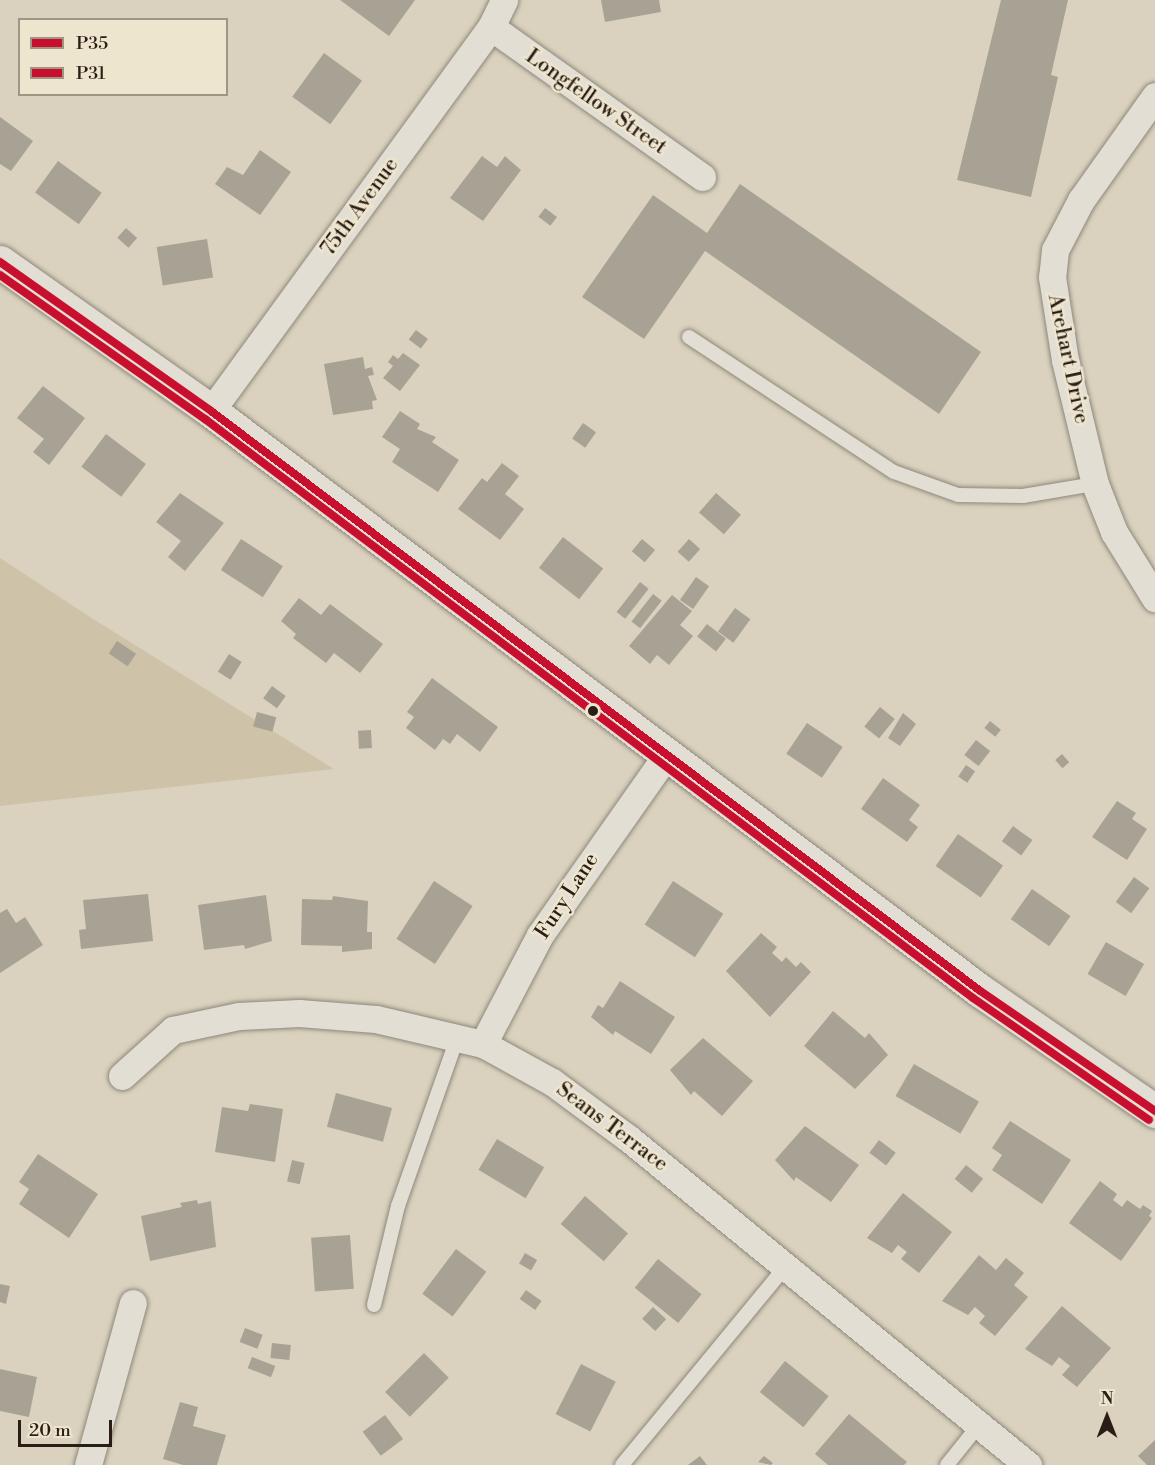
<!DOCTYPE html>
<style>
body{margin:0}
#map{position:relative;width:1155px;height:1465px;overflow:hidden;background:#dad2be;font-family:"Libre Bodoni",serif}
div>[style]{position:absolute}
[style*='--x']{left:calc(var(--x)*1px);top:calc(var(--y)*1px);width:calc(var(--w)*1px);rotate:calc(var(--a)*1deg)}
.green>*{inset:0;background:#cec3a9}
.building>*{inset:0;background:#a8a295;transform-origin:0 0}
.roads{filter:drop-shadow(0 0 2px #8e887b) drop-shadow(0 0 2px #8e887b)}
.lane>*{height:14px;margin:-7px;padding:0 7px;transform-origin:7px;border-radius:7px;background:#e2ded4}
.street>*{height:27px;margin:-13.5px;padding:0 13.5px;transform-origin:13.5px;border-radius:13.5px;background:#e2ded4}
.secondary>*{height:33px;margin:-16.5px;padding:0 16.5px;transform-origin:16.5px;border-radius:16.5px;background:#e2ded4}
.bus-1>*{height:8px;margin:-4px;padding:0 4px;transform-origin:4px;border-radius:4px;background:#c8102e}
.bus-2>*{height:8px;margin:-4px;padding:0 4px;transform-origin:4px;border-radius:4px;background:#c8102e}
.dots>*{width:16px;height:16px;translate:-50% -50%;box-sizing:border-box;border:3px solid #eee5ce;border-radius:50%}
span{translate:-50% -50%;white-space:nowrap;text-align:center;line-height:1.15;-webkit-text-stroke:5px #eee5ce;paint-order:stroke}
.street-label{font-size:21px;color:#291d15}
.legend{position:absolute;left:18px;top:18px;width:210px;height:78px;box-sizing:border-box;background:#eee5ce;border:2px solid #9f9584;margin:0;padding:8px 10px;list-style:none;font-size:18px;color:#291d15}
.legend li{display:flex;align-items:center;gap:12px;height:30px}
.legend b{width:30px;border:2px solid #9f9584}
.north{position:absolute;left:1077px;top:1387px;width:60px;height:60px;-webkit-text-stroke:4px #eee5ce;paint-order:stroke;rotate:0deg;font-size:16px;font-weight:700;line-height:24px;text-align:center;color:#291d15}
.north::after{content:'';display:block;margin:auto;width:21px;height:27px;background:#291d15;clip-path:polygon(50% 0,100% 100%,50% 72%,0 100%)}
.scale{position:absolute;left:18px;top:1420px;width:94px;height:27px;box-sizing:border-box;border:3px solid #291d15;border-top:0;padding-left:8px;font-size:18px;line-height:21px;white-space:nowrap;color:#291d15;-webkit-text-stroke:4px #eee5ce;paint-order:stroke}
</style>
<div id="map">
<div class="green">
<div style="clip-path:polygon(0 558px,90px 617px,334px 769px,0 806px)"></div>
</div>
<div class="building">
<div style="clip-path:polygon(340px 0,415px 0,389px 36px)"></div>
<div style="clip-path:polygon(601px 0,659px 0,661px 12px,605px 22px)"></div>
<div style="clip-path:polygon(1001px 0,1068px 0,1051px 75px,1058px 77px,1031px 197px,957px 180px)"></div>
<div style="left:324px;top:53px;width:47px;height:54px;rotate:36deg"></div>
<div style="clip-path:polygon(0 117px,33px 141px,11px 171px,0 164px)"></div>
<div style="clip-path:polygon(260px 150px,291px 172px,260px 215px,215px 184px,227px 167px,243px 175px)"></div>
<div style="clip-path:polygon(482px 156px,497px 167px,505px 156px,521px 170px,483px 221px,450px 198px)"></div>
<div style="left:58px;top:161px;width:54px;height:39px;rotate:36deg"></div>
<div style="clip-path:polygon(740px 184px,981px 352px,939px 414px,705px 251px,644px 339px,582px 297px,653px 195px,707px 233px)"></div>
<div style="left:545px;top:208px;width:15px;height:11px;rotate:37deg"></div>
<div style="left:126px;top:228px;width:15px;height:13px;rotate:42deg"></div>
<div style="left:207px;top:239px;width:39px;height:51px;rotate:81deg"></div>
<div style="left:416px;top:330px;width:15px;height:12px;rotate:37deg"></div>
<div style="clip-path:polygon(403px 353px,420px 365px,400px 391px,383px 378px,393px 366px,388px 362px,393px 355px,398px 359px)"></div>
<div style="clip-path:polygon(363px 357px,365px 369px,372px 367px,374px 375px,368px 376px,377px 400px,372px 401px,373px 409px,333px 415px,324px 364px)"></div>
<div style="clip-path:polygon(43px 386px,85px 418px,49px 465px,33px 452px,44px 439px,17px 418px)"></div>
<div style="clip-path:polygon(400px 411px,420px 424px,417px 429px,436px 437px,432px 442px,459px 460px,438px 492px,392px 462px,400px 449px,382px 437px)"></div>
<div style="left:583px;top:423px;width:16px;height:19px;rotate:35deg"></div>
<div style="left:106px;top:434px;width:50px;height:41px;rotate:37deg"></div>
<div style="clip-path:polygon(502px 463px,519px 476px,505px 494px,524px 509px,500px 540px,458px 509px,482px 478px,487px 482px)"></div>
<div style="clip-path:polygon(180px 493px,224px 523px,185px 571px,168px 557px,181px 541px,156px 522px)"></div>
<div style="left:716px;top:493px;width:33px;height:26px;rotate:41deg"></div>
<div style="left:563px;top:537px;width:51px;height:39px;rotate:38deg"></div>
<div style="left:241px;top:539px;width:50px;height:37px;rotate:33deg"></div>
<div style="left:642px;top:539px;width:17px;height:16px;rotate:40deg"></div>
<div style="left:689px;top:539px;width:15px;height:17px;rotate:42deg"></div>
<div style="left:696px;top:577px;width:16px;height:28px;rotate:35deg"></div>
<div style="left:640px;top:582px;width:11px;height:38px;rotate:38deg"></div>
<div style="left:653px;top:594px;width:11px;height:35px;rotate:38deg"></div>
<div style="clip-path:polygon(672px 595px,692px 611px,680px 625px,693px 636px,669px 665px,657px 655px,650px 664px,629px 646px)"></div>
<div style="clip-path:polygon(299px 598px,321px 615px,330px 604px,383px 644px,360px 673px,334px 653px,326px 663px,293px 638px,296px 634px,281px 621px)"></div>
<div style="left:735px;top:608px;width:19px;height:29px;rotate:36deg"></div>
<div style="left:707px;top:624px;width:24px;height:16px;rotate:38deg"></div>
<div style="left:117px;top:641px;width:23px;height:15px;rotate:34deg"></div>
<div style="left:229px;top:654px;width:15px;height:21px;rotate:32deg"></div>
<div style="clip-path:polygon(432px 678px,498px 727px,480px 752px,457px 734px,450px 744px,443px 739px,435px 750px,406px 728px,414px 717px,407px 712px)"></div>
<div style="left:272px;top:686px;width:17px;height:15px;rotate:36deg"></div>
<div style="left:880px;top:707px;width:19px;height:25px;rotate:39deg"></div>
<div style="left:257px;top:712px;width:20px;height:15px;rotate:15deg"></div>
<div style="clip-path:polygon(903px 713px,916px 724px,900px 746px,888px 738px)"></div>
<div style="left:990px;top:721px;width:14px;height:9px;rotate:39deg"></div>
<div style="left:807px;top:723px;width:43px;height:37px;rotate:34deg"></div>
<div style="left:371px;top:730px;width:18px;height:13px;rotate:87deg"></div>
<div style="left:976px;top:740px;width:18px;height:19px;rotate:38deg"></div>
<div style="left:1062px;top:754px;width:11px;height:9px;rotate:49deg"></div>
<div style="left:966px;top:765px;width:11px;height:14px;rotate:34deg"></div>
<div style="clip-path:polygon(883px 778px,920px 805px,909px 820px,918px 827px,907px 842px,861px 809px)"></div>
<div style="clip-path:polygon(1117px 801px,1136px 813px,1132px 819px,1147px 829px,1127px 860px,1092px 837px)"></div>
<div style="left:1013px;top:826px;width:24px;height:19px;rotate:36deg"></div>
<div style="left:958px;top:834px;width:55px;height:39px;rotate:35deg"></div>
<div style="left:1134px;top:877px;width:19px;height:31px;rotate:36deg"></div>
<div style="left:434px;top:881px;width:46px;height:69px;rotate:33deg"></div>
<div style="left:673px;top:881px;width:60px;height:52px;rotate:33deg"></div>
<div style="left:1032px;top:889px;width:47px;height:37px;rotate:35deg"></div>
<div style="clip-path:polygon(148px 894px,153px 941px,81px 949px,79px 930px,86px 929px,83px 900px)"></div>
<div style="clip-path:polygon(266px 895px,272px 941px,245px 949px,244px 945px,204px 950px,198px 905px)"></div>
<div style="clip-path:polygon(333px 896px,368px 901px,367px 932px,372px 932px,372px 949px,342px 952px,342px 946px,301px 945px,302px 899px,332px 900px)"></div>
<div style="clip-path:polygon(7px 909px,16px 923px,25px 917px,43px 945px,0 973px,0 913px)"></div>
<div style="clip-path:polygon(761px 933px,777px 947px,772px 953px,782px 962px,786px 957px,796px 967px,801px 962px,811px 972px,770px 1017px,726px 971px)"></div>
<div style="left:1106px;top:942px;width:44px;height:37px;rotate:30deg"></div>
<div style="clip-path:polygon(620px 981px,675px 1017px,651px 1054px,615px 1031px,613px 1035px,591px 1017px,598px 1005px,603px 1008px)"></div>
<div style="clip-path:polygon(833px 1011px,865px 1038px,869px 1033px,888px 1055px,855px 1089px,804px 1046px)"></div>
<div style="clip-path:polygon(703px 1038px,753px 1081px,722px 1116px,694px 1091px,691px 1095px,670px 1070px)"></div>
<div style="left:914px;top:1064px;width:75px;height:37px;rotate:30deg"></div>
<div style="left:336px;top:1093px;width:58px;height:35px;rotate:15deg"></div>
<div style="clip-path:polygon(250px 1104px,283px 1109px,275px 1162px,215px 1152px,222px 1107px,248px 1111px)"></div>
<div style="clip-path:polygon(1010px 1121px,1071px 1160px,1042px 1204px,992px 1170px,1002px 1155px,992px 1148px)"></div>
<div style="clip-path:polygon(805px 1126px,859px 1165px,831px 1202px,796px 1177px,794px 1181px,775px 1160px)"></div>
<div style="left:497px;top:1139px;width:55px;height:36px;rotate:31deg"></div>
<div style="left:879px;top:1140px;width:21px;height:16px;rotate:37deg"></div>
<div style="clip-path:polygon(38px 1154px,98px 1194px,69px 1238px,19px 1204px,29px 1189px,19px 1182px)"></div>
<div style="left:292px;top:1160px;width:13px;height:22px;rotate:13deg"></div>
<div style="left:966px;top:1165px;width:22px;height:18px;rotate:39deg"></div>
<div style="clip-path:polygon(1100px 1181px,1117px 1194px,1113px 1200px,1122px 1207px,1127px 1200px,1140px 1209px,1143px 1205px,1152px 1211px,1149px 1216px,1152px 1218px,1121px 1261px,1069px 1223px)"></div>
<div style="clip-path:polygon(903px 1193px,952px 1232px,919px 1273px,901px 1259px,907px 1252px,898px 1245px,892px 1253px,867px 1238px)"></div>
<div style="left:585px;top:1196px;width:57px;height:37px;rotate:41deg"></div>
<div style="clip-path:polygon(197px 1200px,198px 1204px,211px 1201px,216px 1247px,150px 1261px,141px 1216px,182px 1207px,180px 1203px)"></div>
<div style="left:350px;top:1235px;width:54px;height:39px;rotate:86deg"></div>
<div style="left:456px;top:1249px;width:38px;height:56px;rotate:37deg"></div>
<div style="left:525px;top:1253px;width:14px;height:12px;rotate:30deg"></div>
<div style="clip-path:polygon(979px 1255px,996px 1270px,1006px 1258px,1024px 1273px,1014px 1285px,1028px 1297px,995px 1336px,979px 1323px,985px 1316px,975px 1307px,968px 1315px,942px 1301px)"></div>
<div style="left:658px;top:1259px;width:56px;height:37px;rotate:39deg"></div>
<div style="clip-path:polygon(0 1284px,10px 1286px,6px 1304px,0 1302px)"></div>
<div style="left:526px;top:1290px;width:19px;height:11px;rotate:35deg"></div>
<div style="clip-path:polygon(1062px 1306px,1111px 1348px,1077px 1387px,1062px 1375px,1070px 1366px,1059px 1357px,1052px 1366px,1025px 1349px)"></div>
<div style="left:653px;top:1307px;width:18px;height:16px;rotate:43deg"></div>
<div style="left:245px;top:1328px;width:19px;height:15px;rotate:21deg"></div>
<div style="left:272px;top:1343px;width:19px;height:15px;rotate:6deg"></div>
<div style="left:424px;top:1353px;width:35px;height:55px;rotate:45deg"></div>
<div style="left:252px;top:1357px;width:25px;height:12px;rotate:21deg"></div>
<div style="left:785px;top:1361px;width:56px;height:40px;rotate:39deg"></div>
<div style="left:581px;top:1364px;width:39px;height:56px;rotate:27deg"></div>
<div style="clip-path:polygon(0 1369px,37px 1377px,29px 1417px,0 1411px)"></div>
<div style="clip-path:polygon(180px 1402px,198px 1407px,193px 1426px,226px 1435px,217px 1465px,183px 1465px,163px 1459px)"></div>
<div style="clip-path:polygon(849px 1414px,907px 1462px,904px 1465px,828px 1465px,815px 1454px)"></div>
<div style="left:385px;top:1415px;width:30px;height:28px;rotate:53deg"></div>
<div style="clip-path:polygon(1155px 1440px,1155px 1465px,1147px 1465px,1138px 1456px)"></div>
<div style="clip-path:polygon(700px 1456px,707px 1465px,688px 1465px)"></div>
<div style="clip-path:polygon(764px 1456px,773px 1463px,771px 1465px,758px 1462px)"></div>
</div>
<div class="roads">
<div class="lane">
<div style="--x:689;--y:337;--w:245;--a:33.4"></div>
<div style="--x:894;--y:472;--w:68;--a:19.8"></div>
<div style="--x:958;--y:495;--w:65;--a:0.9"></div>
<div style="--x:1023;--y:496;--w:73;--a:-9.5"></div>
<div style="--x:374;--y:1305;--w:102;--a:-76.4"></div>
<div style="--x:398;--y:1206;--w:178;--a:-70.6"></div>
<div style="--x:622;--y:1465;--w:258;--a:-50.5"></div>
<div style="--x:947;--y:1465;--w:51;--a:-51.3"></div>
</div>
<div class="street">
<div style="--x:491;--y:27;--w:259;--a:35.4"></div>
<div style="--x:1155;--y:96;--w:128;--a:125.4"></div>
<div style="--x:1081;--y:200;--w:56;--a:117.5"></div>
<div style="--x:1055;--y:250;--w:27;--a:96"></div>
<div style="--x:1052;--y:277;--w:84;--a:81.1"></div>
<div style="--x:1065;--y:360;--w:128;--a:76.4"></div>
<div style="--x:1095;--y:484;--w:52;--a:68.4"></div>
<div style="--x:1114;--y:532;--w:78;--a:58.2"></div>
<div style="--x:211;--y:411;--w:475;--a:-53.9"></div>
<div style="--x:491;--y:27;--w:30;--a:-64"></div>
<div style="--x:483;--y:1044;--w:123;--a:-62.4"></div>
<div style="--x:540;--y:935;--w:219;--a:-54.9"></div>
<div style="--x:122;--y:1076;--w:69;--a:-42"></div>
<div style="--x:173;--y:1030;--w:67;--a:-12"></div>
<div style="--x:239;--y:1016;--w:60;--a:-2.9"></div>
<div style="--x:299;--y:1013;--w:77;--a:4.5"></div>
<div style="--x:376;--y:1019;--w:110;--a:13.2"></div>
<div style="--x:483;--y:1044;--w:79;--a:28.8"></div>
<div style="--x:552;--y:1082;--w:94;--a:36.4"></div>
<div style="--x:628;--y:1138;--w:517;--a:39.27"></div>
<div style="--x:88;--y:1465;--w:168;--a:-74.5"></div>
</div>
<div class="secondary">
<div style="--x:0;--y:262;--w:258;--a:35.2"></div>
<div style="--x:211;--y:411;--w:962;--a:37.01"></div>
<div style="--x:979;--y:990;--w:214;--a:34.5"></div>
</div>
</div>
<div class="bus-1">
<div style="--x:0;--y:262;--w:258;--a:35.2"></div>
<div style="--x:211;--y:411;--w:962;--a:37.01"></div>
<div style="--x:979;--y:990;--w:214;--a:34.5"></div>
</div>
<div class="bus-2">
<div style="--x:0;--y:275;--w:251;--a:35.1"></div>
<div style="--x:205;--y:419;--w:962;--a:37.01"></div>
<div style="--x:973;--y:998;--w:214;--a:34.7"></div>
</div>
<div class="dots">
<div style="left:593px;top:711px;background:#291d15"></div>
</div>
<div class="street-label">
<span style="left:596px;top:102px;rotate:35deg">Longfellow Street</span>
<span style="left:360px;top:207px;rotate:-54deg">75th Avenue</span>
<span style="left:1068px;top:359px;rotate:78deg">Arehart Drive</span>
<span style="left:567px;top:896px;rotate:-57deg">Fury Lane</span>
<span style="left:612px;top:1127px;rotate:37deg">Seans Terrace</span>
</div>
<ul class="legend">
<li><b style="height:8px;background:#c8102e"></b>P35</li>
<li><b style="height:8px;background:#c8102e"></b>P31</li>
</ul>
<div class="north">N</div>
<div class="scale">20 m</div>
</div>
